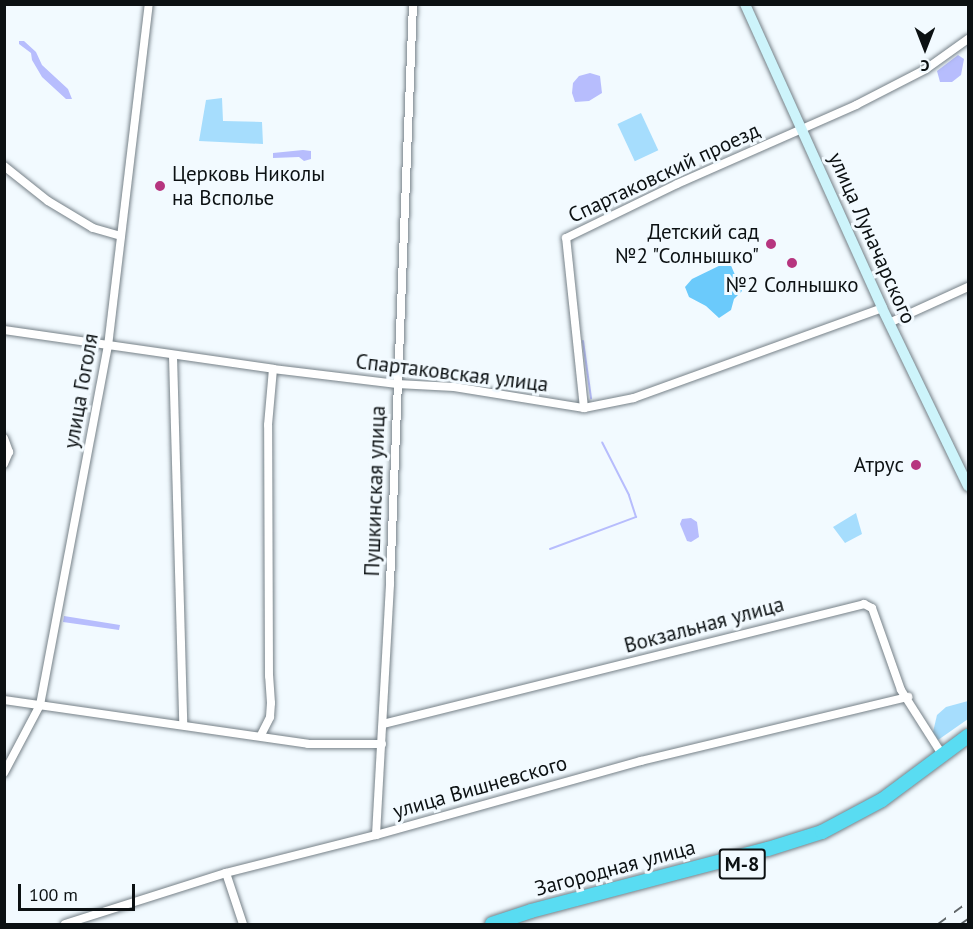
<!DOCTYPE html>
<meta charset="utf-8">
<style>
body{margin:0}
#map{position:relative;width:973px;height:929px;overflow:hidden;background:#f2faff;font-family:"PT Sans",sans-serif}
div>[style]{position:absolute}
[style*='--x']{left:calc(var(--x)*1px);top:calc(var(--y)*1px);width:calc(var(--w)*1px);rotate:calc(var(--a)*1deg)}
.green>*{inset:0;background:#a6ddfd;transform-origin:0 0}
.forest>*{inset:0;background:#6bcafb}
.water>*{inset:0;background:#b7bdfd}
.stream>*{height:2px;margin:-1px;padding:0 1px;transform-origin:1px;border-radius:1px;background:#b7bdfd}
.roads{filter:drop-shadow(0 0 2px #768188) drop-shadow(0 0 2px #768188)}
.street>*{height:8px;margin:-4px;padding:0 4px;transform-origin:4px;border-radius:4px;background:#fff}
.secondary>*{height:10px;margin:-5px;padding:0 5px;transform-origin:5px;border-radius:5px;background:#cdf4fb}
.highway>*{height:14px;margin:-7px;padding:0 7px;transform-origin:7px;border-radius:7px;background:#59dcf2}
.rail>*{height:2px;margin-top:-1px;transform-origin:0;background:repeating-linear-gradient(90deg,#5f6568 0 10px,transparent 0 20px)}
.dots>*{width:16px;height:16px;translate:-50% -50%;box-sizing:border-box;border:3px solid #f2faff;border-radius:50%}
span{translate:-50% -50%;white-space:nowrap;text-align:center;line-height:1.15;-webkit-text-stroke:6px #f2faff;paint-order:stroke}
.shield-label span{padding:2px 4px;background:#f2faff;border:2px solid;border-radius:4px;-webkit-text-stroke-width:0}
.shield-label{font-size:20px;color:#0c1113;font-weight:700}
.street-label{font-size:21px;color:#0c1113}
.poi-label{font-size:21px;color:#0c1113}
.left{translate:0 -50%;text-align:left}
.right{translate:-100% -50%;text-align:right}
.frame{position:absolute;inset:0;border:6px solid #0c1113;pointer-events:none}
.north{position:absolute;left:895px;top:18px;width:60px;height:60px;-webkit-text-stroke:4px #f2faff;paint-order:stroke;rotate:180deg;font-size:16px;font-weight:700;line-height:24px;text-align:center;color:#0c1113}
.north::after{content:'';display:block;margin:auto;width:21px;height:27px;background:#0c1113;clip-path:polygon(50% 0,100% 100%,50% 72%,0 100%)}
.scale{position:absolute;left:18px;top:884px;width:117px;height:27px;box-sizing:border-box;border:3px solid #0c1113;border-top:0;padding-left:8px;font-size:18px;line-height:21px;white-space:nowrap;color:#0c1113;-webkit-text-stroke:4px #f2faff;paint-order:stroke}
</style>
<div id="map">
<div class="green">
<div style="clip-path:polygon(222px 98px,223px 121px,262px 122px,263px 144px,199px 141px,206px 100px)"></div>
<div style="left:641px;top:113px;width:41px;height:26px;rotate:65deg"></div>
<div style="clip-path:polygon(856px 513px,862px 534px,845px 543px,833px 527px)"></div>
<div style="clip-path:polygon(968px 701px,968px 719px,938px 740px,933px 732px,937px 715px,946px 707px)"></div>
</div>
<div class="forest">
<div style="clip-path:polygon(729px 261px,742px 291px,734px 299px,731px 310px,719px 318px,706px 306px,689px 297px,685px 287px,692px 279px)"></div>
</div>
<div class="water">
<div style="clip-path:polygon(24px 41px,36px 52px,42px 65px,68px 89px,72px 99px,66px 99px,42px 77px,32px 60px,31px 53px,19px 44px,19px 41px)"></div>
<div style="clip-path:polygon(958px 55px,964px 59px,961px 75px,952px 82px,940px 82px,937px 71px)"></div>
<div style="clip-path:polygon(590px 73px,600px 76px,602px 93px,589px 101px,575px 102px,572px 93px,573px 83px,579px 76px)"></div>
<div style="clip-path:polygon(303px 150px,311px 151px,311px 159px,304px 161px,299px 157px,273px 158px,273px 153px)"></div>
<div style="clip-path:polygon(691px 518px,697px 522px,699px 537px,691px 542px,687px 541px,680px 524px,682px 519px)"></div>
<div style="clip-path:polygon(64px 616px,120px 625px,119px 630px,63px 622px)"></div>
</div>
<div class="stream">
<div style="--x:583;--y:341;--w:58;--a:82"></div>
<div style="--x:550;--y:549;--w:92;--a:-20.4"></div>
<div style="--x:636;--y:517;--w:23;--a:-108"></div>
<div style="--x:629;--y:495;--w:59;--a:-117"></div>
</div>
<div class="roads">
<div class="street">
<div style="--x:4;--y:166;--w:56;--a:38.5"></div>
<div style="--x:48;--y:201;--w:52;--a:31"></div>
<div style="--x:93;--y:228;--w:29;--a:16"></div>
<div style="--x:889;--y:323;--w:87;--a:-24.5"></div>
<div style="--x:4;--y:330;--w:272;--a:8.2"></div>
<div style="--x:273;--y:369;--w:125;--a:6.9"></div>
<div style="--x:397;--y:384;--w:57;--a:3"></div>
<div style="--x:454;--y:387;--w:132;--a:9.2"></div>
<div style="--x:584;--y:408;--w:51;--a:-11.3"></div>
<div style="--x:634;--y:398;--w:264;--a:-19.9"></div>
<div style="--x:173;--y:356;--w:368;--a:88.4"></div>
<div style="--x:584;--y:408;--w:171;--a:-96"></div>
<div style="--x:566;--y:238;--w:123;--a:-25.9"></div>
<div style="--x:677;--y:184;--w:196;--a:-23.8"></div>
<div style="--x:856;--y:105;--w:79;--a:-27.2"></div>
<div style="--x:926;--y:69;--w:52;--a:-35.5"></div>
<div style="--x:4;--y:438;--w:15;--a:70"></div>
<div style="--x:9;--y:452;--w:13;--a:113"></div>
<div style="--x:4;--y:700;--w:307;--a:8.2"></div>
<div style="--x:308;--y:744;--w:74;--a:0"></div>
<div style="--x:383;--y:724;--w:496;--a:-14"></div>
<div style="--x:864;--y:604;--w:9;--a:27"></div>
<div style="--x:872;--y:608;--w:87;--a:70.5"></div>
<div style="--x:901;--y:690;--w:78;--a:57.5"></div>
<div style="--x:261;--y:735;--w:20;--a:-63"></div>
<div style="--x:270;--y:717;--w:14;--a:-86"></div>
<div style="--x:271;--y:703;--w:27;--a:-94"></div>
<div style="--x:269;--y:676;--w:251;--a:-90.2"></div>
<div style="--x:268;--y:425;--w:56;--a:-84.9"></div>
<div style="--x:4;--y:773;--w:77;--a:-62.1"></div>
<div style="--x:40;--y:705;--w:365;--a:-79.3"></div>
<div style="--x:108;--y:346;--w:344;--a:-83.2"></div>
<div style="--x:376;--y:835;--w:251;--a:-86.8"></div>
<div style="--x:390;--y:584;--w:580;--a:-87.73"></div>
<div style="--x:226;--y:873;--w:54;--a:71.6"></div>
<div style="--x:65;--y:924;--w:169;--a:-17.6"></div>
<div style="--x:226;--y:873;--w:155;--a:-14.2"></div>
<div style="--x:376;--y:835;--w:275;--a:-15.6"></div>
<div style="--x:641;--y:761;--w:275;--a:-13.5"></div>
</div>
<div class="secondary">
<div style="--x:745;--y:4;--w:333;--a:65.7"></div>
<div style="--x:882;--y:308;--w:198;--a:64.2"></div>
</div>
<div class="highway">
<div style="--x:492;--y:924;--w:41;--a:-18.4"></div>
<div style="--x:531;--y:911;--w:245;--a:-14.7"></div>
<div style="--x:768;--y:849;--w:57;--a:-17.5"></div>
<div style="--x:822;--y:832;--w:68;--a:-28.1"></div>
<div style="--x:882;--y:800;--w:107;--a:-36.7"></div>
</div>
</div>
<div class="rail">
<div style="--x:938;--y:924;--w:37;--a:-36"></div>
<div style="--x:961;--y:924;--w:9;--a:-36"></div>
</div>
<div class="dots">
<div style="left:160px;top:186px;background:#b6357f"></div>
<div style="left:771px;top:244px;background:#b6357f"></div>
<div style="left:792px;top:263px;background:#b6357f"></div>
<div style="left:916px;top:465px;background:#b6357f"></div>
</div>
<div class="shield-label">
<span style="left:742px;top:864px">М-8</span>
</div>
<div class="street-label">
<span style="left:664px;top:173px;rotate:-25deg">Спартаковский проезд</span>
<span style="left:872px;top:238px;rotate:66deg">улица Луначарского</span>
<span style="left:452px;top:373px;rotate:7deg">Спартаковская улица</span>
<span style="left:81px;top:391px;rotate:-80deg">улица Гоголя</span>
<span style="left:375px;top:491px;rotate:-88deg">Пушкинская улица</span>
<span style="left:704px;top:625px;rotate:-15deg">Вокзальная улица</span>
<span style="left:480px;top:787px;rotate:-16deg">улица Вишневского</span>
<span style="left:615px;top:868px;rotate:-15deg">Загородная улица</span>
</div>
<div class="poi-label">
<span class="left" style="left:172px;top:186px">Церковь Николы<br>на Всполье</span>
<span class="right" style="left:759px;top:244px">Детский сад<br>№2 "Солнышко"</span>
<span style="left:792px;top:285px">№2 Солнышко</span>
<span class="right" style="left:904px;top:465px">Атрус</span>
</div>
<div class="frame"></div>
<div class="north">С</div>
<div class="scale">100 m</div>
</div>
